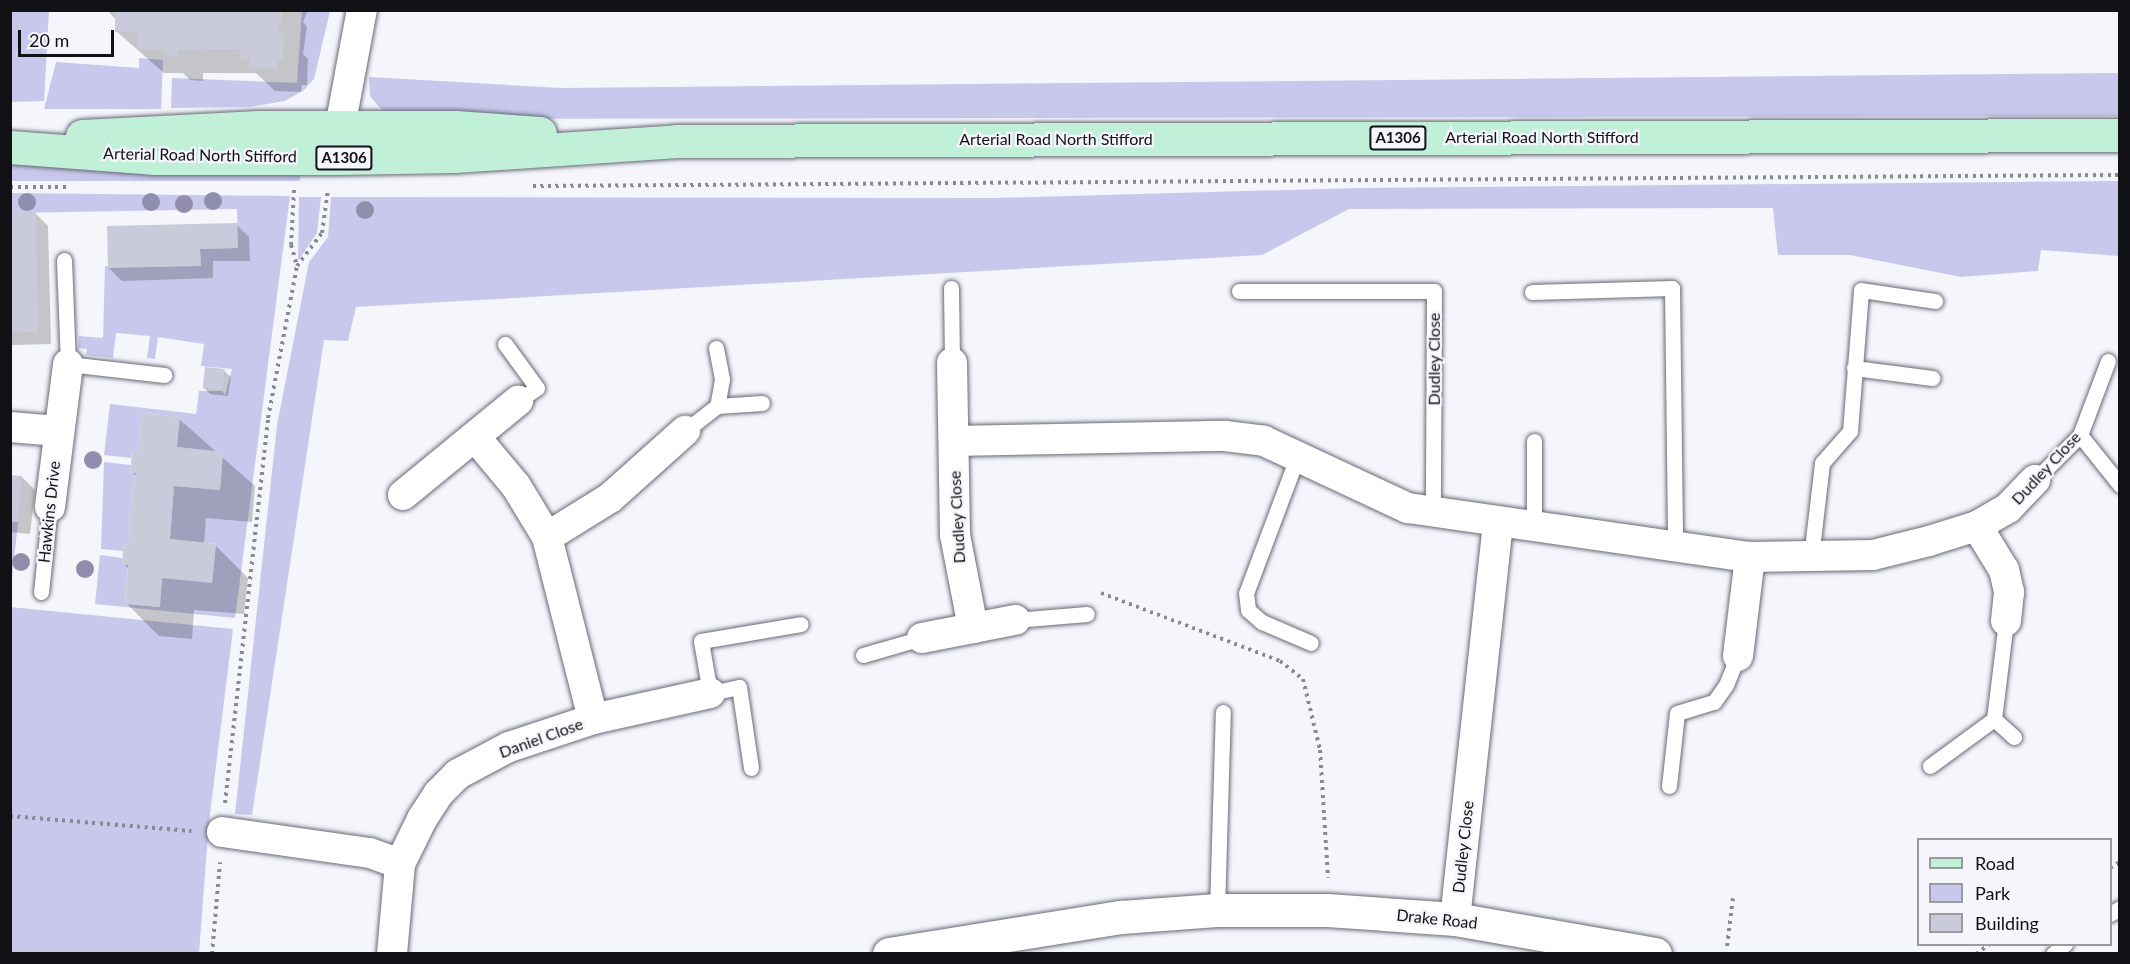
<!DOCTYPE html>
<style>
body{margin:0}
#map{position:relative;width:2130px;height:964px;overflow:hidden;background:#f5f5fc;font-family:Lato,sans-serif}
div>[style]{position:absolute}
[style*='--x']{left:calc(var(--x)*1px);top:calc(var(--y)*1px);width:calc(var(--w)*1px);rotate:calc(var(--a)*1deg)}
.green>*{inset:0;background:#c7c8ec;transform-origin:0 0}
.shadow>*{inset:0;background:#0003}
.building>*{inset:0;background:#c9cada;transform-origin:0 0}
.path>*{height:4px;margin-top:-2px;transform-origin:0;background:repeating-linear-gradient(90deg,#898990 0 3px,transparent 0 7.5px)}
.roads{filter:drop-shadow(0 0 2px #696978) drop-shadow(0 0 2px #696978)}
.service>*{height:15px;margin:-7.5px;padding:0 7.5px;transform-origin:7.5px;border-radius:7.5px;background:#fff}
.minor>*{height:30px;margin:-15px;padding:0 15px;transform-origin:15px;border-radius:15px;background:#fff}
.tertiary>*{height:33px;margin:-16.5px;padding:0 16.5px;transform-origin:16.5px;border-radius:16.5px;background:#fff}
.primary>*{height:33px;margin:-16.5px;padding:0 16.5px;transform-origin:16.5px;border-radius:16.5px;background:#c1f0d9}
.trees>*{width:18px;height:18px;margin:-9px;border-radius:50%;background:#8f8ead}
span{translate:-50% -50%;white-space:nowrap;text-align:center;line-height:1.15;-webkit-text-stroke:4.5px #f5f5fc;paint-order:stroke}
.shield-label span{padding:2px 4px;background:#f5f5fc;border:2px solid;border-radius:4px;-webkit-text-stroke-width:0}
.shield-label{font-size:15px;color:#111116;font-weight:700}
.street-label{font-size:16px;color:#111116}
.frame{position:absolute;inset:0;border:12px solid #111116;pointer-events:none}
.legend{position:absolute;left:1917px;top:838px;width:195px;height:108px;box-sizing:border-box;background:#f5f5fc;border:2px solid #9a9aa0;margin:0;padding:8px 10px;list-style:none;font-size:18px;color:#111116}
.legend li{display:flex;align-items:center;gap:12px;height:30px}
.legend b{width:30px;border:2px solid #9a9aa0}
.scale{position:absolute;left:18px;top:30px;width:96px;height:27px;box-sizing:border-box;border:3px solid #111116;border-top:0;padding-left:8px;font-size:18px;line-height:21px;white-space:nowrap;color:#111116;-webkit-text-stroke:4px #f5f5fc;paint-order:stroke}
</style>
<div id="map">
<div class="green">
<div style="clip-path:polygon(10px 11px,49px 11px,44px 101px,11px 102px)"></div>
<div style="clip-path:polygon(302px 11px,330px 11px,314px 79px,304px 90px,285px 101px,250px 107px,171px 108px,172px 78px,297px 83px)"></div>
<div style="clip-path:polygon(139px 58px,163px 60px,161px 109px,44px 109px,56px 62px,139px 68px)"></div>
<div style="clip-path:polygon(2119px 73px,2120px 116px,418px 119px,387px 113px,379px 107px,370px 96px,369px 77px,561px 88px)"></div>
<div style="left:300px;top:165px;width:16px;height:290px;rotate:90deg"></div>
<div style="clip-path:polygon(2119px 181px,2119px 256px,2041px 250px,2038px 271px,1961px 277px,1850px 255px,1778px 255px,1773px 208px,1349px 209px,1262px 255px,356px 307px,348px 341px,324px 340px,252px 815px,235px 814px,277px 425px,309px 262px,328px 237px,331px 197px,995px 198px,1358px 188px)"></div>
<div style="clip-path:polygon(10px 193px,290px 196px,235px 618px,95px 604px,100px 555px,122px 558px,122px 564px,128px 565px,125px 604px,159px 607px,162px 578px,212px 582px,216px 544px,170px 539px,174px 486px,220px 490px,223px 452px,177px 447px,179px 417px,142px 413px,138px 451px,132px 451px,131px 458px,104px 455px,110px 404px,196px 414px,199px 391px,222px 391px,225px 395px,232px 369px,201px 366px,204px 344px,158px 337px,155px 359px,147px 358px,150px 336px,116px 333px,113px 358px,86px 355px,87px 349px,78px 348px,79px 336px,103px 338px,105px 266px,201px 266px,200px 249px,238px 248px,237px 209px,11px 213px)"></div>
<div style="clip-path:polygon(299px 197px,321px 197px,317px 233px,298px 261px)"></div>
<div style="clip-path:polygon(104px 462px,131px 465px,130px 472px,136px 473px,130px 508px,129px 545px,124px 544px,123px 551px,101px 549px)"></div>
<div style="clip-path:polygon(11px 521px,18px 522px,11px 588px,10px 521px)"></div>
<div style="clip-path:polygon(10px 607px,233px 629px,209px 822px,199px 953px,11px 953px)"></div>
</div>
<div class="shadow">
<div style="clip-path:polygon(107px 10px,308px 10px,303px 22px,307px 27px,303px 54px,308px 59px,307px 85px,302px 85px,301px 92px,275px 91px,256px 73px,203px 73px,203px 81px,190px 80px,183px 73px,164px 73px,116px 31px,117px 21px)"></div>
<div style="clip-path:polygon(35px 213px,48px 226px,51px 344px,12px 345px,10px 214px)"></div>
<div style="clip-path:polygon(236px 224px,249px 237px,250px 261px,213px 261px,213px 278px,122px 281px,109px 268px)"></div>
<div style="clip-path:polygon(224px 371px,231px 377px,228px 396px,210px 394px,204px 388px)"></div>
<div style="clip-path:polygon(179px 419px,255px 486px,252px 522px,206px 518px,204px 544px,215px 545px,248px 578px,244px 614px,194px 610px,192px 639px,159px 636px,126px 603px,129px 569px,123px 563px,131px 547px,137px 477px,132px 472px,139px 452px)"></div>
<div style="clip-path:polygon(10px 476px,22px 477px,35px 490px,30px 534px,10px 532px)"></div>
</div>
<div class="building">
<div style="clip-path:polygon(115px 10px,283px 10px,278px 33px,284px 33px,283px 61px,278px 61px,278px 68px,249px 67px,250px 59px,240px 59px,240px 49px,179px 50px,179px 57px,164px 56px,164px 50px,138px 49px,138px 32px,115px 32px)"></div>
<div style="left:36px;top:212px;width:120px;height:26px;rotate:89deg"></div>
<div style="clip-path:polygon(237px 223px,238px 248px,200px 249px,201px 266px,108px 268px,107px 226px)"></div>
<div style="left:205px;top:367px;width:20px;height:21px;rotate:6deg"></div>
<div style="clip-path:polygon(142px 413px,180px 417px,177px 447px,223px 452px,220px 490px,174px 486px,172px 513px,170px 539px,216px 544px,212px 583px,162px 578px,160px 607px,125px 604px,128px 565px,122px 564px,123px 551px,124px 544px,129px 545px,130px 508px,136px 473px,130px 472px,131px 465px,132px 450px,138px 451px)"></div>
<div style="clip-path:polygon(10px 475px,22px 476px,18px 522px,10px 521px)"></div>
</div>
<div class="path">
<div style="--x:533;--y:186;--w:1587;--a:-0.4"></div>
<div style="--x:10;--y:187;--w:57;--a:0"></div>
<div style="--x:294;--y:190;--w:55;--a:93.1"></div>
<div style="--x:291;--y:245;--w:22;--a:74"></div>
<div style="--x:1101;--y:593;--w:191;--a:20.8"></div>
<div style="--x:1280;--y:661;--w:29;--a:38"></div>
<div style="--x:1303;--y:679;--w:73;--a:76.5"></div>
<div style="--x:1320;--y:750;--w:128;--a:86.4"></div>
<div style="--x:225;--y:803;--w:387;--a:-83.6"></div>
<div style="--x:268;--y:418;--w:155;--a:-79.2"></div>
<div style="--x:297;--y:266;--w:41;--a:-52.9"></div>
<div style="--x:322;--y:233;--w:44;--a:-82.2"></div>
<div style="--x:10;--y:816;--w:182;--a:4.7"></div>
<div style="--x:2110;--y:868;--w:12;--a:-31"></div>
<div style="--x:1727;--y:946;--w:48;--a:-82.9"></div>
<div style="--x:212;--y:954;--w:92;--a:-85"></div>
<div style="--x:1976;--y:954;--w:17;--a:-36"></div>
</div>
<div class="roads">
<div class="service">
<div style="--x:64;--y:260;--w:104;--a:87.8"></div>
<div style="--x:68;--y:364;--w:97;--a:6.5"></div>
<div style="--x:951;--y:288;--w:75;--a:89.2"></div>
<div style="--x:1239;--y:291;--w:195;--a:0"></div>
<div style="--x:1434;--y:291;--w:223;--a:90.3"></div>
<div style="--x:1532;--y:292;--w:140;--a:-1.6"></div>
<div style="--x:1672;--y:288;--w:258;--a:89.3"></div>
<div style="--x:505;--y:344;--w:54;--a:54"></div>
<div style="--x:537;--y:388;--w:23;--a:146"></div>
<div style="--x:716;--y:348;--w:32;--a:79"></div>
<div style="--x:722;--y:379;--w:27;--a:100"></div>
<div style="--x:1854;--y:368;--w:79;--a:7.3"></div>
<div style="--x:685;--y:431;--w:41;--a:-38"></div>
<div style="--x:717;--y:406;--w:45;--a:-3.8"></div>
<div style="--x:2080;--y:435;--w:64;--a:51.3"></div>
<div style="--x:1534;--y:441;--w:87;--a:90"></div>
<div style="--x:1298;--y:455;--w:147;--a:110.6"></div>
<div style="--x:1246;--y:593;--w:17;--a:83"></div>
<div style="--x:1248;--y:610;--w:18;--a:41"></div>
<div style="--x:1262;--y:622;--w:53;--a:23.2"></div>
<div style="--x:2035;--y:480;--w:64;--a:-45"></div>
<div style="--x:2080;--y:435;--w:79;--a:-69.3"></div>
<div style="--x:1811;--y:557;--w:95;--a:-83.3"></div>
<div style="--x:1822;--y:463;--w:43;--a:-48.8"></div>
<div style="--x:1850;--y:431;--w:141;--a:-85.5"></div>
<div style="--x:1861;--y:290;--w:75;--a:8.5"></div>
<div style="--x:41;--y:592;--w:85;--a:-84"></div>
<div style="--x:1015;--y:620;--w:72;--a:-4.8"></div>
<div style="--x:863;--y:655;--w:61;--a:-16.1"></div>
<div style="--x:1994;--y:719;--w:27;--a:42"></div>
<div style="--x:1930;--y:766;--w:79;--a:-36.3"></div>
<div style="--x:1994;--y:719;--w:99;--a:-83"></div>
<div style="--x:751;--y:768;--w:82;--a:-98.4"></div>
<div style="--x:739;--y:687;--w:30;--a:168"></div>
<div style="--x:710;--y:693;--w:53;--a:-99.8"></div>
<div style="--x:701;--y:641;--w:101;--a:-9.6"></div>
<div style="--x:1669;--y:786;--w:73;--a:-83.7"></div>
<div style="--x:1677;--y:713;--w:39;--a:-17"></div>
<div style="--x:1714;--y:702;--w:21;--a:-55"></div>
<div style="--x:1726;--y:685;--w:31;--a:-68"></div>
<div style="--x:1217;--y:910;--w:198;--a:-88.3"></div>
<div style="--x:2110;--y:914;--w:12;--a:-31"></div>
<div style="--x:2053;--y:954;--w:16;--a:-40"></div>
</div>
<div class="minor">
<div style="--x:340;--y:127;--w:119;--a:-79.4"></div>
<div style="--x:952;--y:363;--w:172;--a:89"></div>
<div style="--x:955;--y:535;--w:95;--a:79"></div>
<div style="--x:10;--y:427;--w:48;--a:4.8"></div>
<div style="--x:476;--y:438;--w:62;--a:50.2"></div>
<div style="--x:516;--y:486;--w:60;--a:58.7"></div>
<div style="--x:547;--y:537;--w:188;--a:75.8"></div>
<div style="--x:954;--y:441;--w:271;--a:-1.1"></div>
<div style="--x:1225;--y:436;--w:39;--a:7"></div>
<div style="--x:1264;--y:441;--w:159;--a:25"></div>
<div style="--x:1408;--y:508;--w:345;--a:8.2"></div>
<div style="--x:1750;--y:557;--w:123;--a:-0.9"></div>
<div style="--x:1873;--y:555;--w:58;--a:-14"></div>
<div style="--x:1929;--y:541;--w:50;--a:-17.4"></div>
<div style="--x:1977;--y:526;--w:36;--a:-30"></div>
<div style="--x:2008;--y:508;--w:39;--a:-46"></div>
<div style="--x:403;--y:495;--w:149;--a:-39.3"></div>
<div style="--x:50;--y:507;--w:144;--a:-82.8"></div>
<div style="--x:1977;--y:526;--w:52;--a:58.5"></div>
<div style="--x:2004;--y:570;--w:23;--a:77"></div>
<div style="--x:2009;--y:592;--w:29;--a:96"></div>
<div style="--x:547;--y:537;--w:74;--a:-31.8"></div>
<div style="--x:610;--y:498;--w:101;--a:-41.8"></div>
<div style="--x:922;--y:638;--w:95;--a:-11"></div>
<div style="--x:1738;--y:656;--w:100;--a:-83.1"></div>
<div style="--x:222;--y:832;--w:149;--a:8.1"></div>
<div style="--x:370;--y:853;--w:32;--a:20"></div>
<div style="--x:1455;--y:919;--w:397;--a:-83.8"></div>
<div style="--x:392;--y:954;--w:90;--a:-84.9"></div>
<div style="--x:400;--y:864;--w:50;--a:-63.9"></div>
<div style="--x:422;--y:819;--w:30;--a:-57"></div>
<div style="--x:438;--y:794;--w:28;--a:-45"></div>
<div style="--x:458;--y:774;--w:58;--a:-27.9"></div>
<div style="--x:509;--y:747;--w:89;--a:-18.4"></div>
<div style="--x:593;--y:719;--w:120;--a:-12.5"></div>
</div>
<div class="tertiary">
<div style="--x:889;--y:954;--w:235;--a:-9.1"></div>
<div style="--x:1121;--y:917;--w:96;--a:-4.2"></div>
<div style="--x:1217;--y:910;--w:110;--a:0"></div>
<div style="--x:1327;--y:910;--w:128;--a:4"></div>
<div style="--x:1455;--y:919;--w:203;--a:9.9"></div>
</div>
<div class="primary">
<div style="--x:82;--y:136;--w:177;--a:-2.9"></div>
<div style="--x:259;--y:127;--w:196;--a:0"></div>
<div style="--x:455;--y:127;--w:85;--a:4"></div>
<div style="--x:10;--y:147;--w:146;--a:4.3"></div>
<div style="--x:156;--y:158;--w:181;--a:0"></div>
<div style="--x:337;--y:158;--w:117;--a:-1"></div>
<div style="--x:454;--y:156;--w:224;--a:-3.8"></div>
<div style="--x:677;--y:141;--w:1443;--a:-0.24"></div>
</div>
</div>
<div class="trees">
<div style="left:213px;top:201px"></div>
<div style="left:27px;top:202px"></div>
<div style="left:151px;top:202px"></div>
<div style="left:184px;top:204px"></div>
<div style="left:365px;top:210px"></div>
<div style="left:93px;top:460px"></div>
<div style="left:21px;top:562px"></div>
<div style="left:85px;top:569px"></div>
</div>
<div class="shield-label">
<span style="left:1398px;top:138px">A1306</span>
<span style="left:344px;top:158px">A1306</span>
</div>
<div class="street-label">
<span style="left:1542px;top:137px">Arterial Road North Stifford</span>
<span style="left:1056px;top:139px">Arterial Road North Stifford</span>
<span style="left:200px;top:155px;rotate:1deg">Arterial Road North Stifford</span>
<span style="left:1434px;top:359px;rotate:-90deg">Dudley Close</span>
<span style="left:2046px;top:468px;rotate:-47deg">Dudley Close</span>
<span style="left:49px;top:512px;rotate:-84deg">Hawkins Drive</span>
<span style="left:957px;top:517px;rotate:-93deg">Dudley Close</span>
<span style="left:541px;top:738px;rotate:-20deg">Daniel Close</span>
<span style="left:1463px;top:847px;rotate:-84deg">Dudley Close</span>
<span style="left:1437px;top:919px;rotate:6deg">Drake Road</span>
</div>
<div class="frame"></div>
<ul class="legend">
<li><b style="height:8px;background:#c1f0d9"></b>Road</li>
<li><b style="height:16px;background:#c7c8ec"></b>Park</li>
<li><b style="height:16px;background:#c9cada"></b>Building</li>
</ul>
<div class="scale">20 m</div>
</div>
